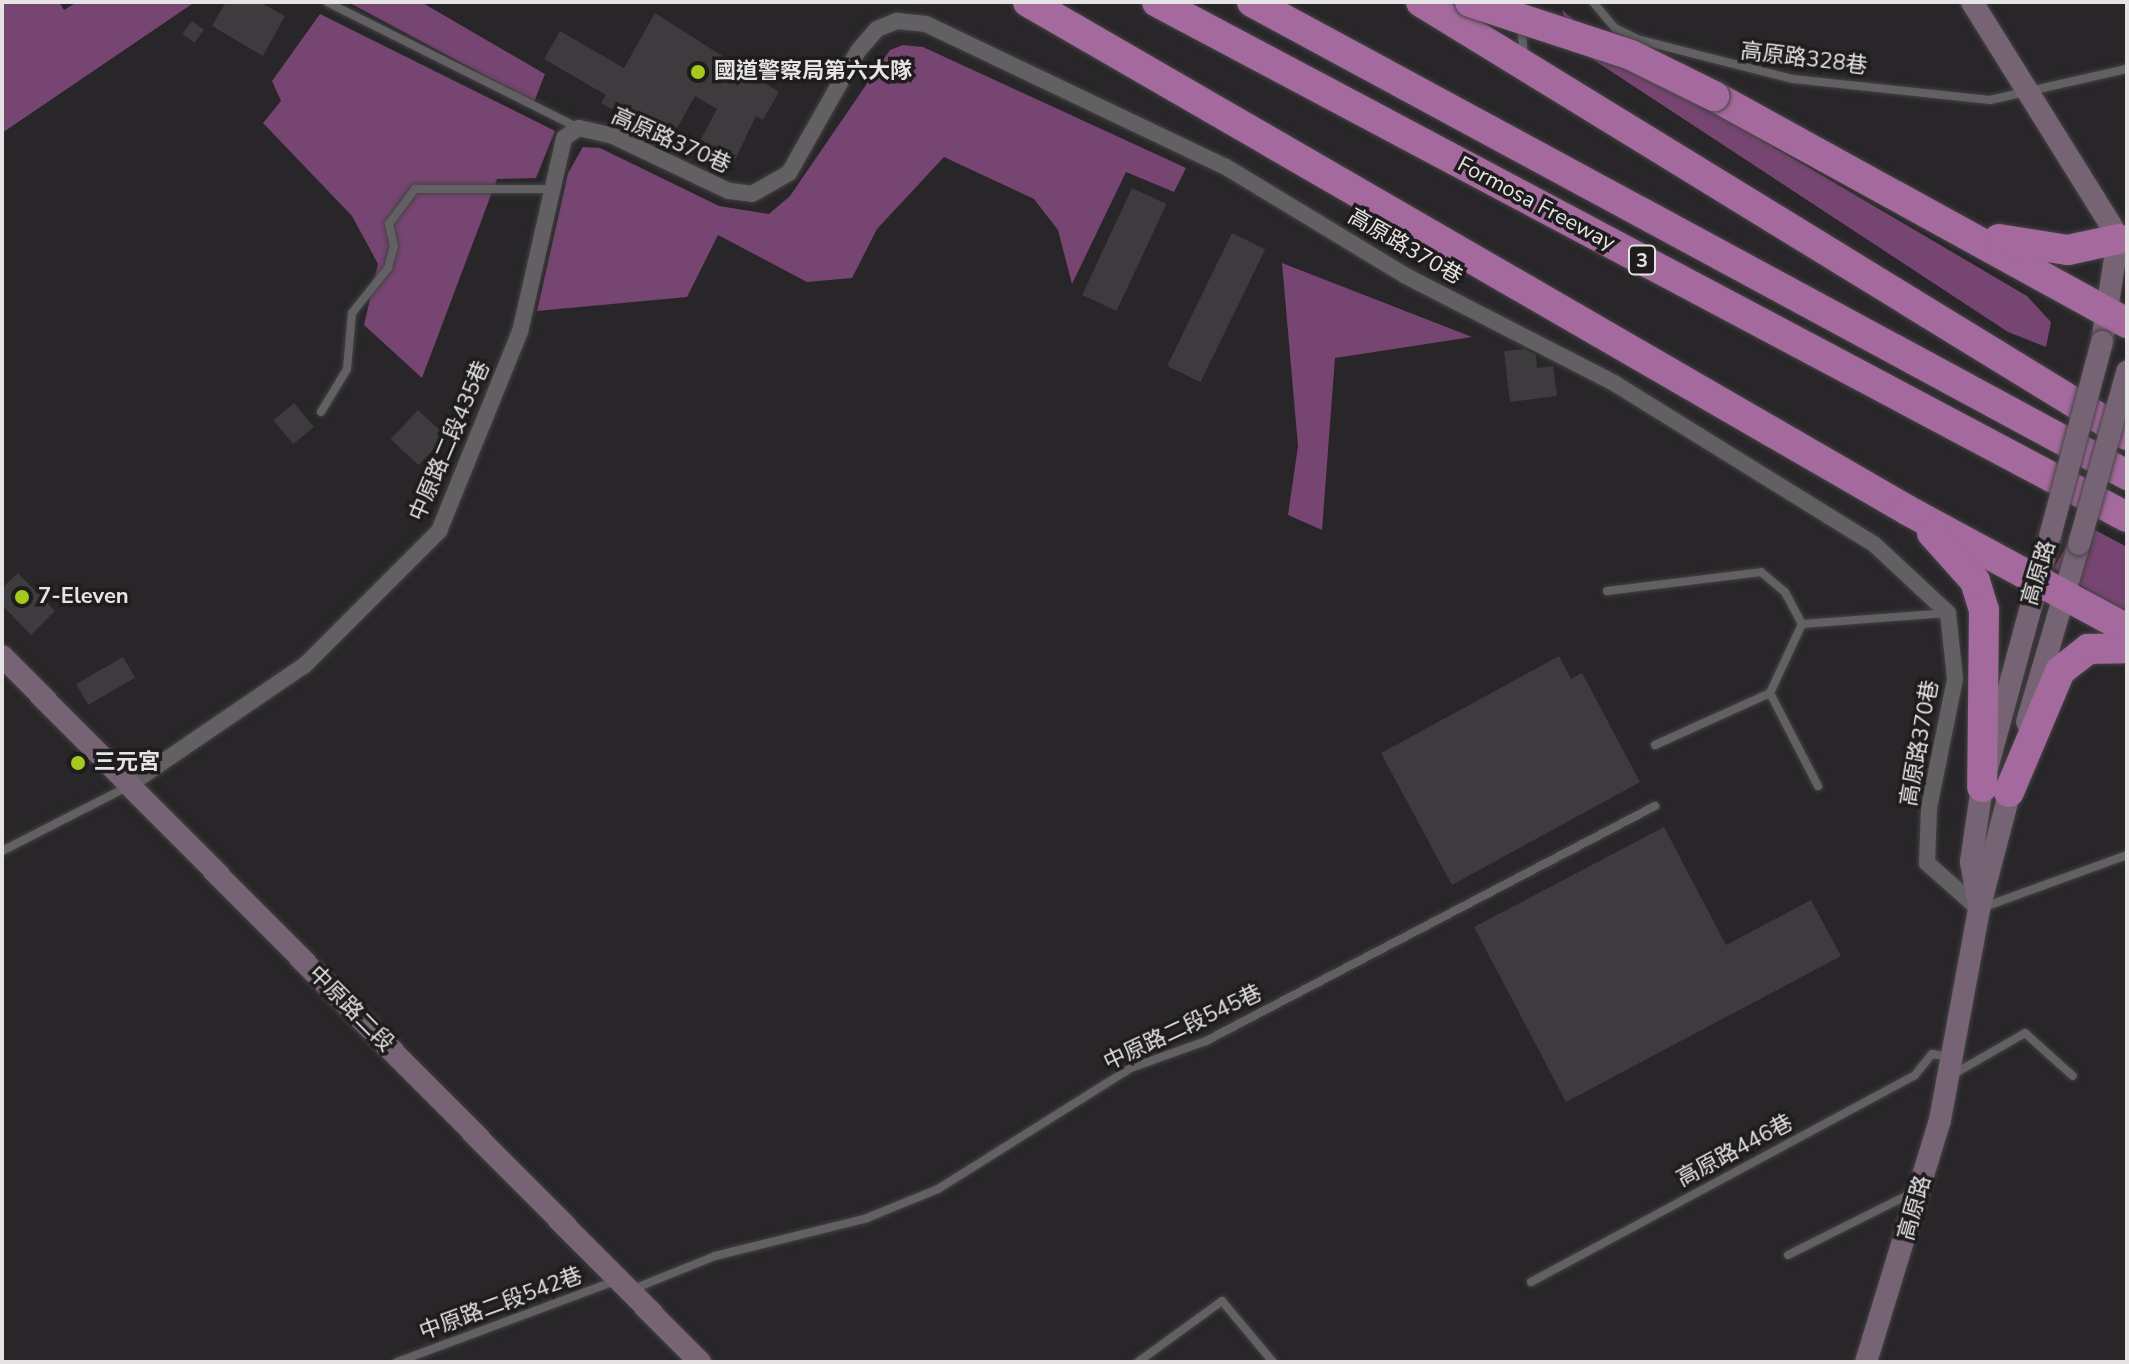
<!DOCTYPE html>
<meta charset="utf-8">
<style>
body{margin:0}
#map{position:relative;width:2129px;height:1364px;overflow:hidden;background:#282628;font-family:"Nunito Sans","Noto Sans TC",sans-serif}
div>[style]{position:absolute}
[style*='--x']{left:calc(var(--x)*1px);top:calc(var(--y)*1px);width:calc(var(--w)*1px);rotate:calc(var(--a)*1deg)}
.forest>*{inset:0;background:#774571}
.building>*{inset:0;background:#3d3b3d;transform-origin:0 0}
.roads{filter:drop-shadow(0 0 2px #444244) drop-shadow(0 0 2px #444244)}
.lane>*{height:8px;margin:-4px;padding:0 4px;transform-origin:4px;border-radius:4px;background:#626062}
.street>*{height:16px;margin:-8px;padding:0 8px;transform-origin:8px;border-radius:8px;background:#626062}
.secondary>*{height:22px;margin:-11px;padding:0 11px;transform-origin:11px;border-radius:11px;background:#766374}
.highway>*{height:30px;margin:-15px;padding:0 15px;transform-origin:15px;border-radius:15px;background:#a4699d}
.bridges{filter:drop-shadow(0 0 2px #444244) drop-shadow(0 0 2px #444244)}
.secondary-bridge>*{height:22px;margin:-11px;padding:0 11px;transform-origin:11px;border-radius:11px;background:#766374}
.highway-bridge>*{height:30px;margin:-15px;padding:0 15px;transform-origin:15px;border-radius:15px;background:#a4699d}
.dots>*{width:22px;height:22px;translate:-50% -50%;box-sizing:border-box;border:4px solid #1f1c1e;border-radius:50%}
span{translate:-50% -50%;white-space:nowrap;text-align:center;line-height:1.15;-webkit-text-stroke:7px #1f1c1e;paint-order:stroke}
.shield-label span{padding:2px 6px;background:#1f1c1e;border:2px solid;border-radius:6px;-webkit-text-stroke-width:0}
.shield-label{font-size:20px;color:#e5e3e4;font-weight:700}
.street-label{font-size:22px;color:#e5e3e4}
.poi-label{font-size:22px;color:#e5e3e4;font-weight:700}
.left{translate:0 -50%;text-align:left}
.frame{position:absolute;inset:0;border:4px solid #e5e3e4;pointer-events:none}
</style>
<div id="map">
<div class="forest">
<div style="clip-path:polygon(2px 2px,59px 2px,64px 10px,77px 2px,195px 2px,2px 133px)"></div>
<div style="clip-path:polygon(348px 2px,421px 2px,545px 74px,534px 102px)"></div>
<div style="clip-path:polygon(1562px 10px,1612px 52px,2027px 296px,2051px 322px,2046px 347px,2008px 332px,1574px 47px)"></div>
<div style="clip-path:polygon(320px 14px,555px 131px,536px 178px,497px 179px,422px 378px,364px 325px,378px 264px,352px 216px,263px 123px,281px 101px,272px 81px)"></div>
<div style="clip-path:polygon(903px 45px,923px 47px,1186px 168px,1174px 192px,1126px 172px,1072px 284px,1058px 230px,1034px 199px,944px 157px,877px 229px,852px 278px,807px 282px,718px 235px,687px 297px,537px 311px,568px 173px,583px 147px,600px 148px,719px 206px,769px 214px,790px 196px,890px 50px)"></div>
<div style="clip-path:polygon(1282px 263px,1472px 337px,1335px 358px,1322px 530px,1288px 515px,1298px 446px)"></div>
<div style="clip-path:polygon(2080px 522px,2127px 547px,2127px 615px,2054px 568px)"></div>
</div>
<div class="building">
<div style="clip-path:polygon(226px 2px,260px 2px,285px 16px,263px 56px,212px 26px)"></div>
<div style="clip-path:polygon(655px 13px,779px 92px,763px 120px,756px 116px,730px 170px,694px 152px,717px 109px,695px 96px,669px 142px,601px 103px,606px 95px,544px 59px,560px 31px,624px 68px)"></div>
<div style="left:192px;top:21px;width:15px;height:16px;rotate:37deg"></div>
<div style="left:1132px;top:188px;width:38px;height:118px;rotate:25deg"></div>
<div style="left:1232px;top:233px;width:37px;height:148px;rotate:26deg"></div>
<div style="clip-path:polygon(1524px 349px,1536px 355px,1537px 368px,1553px 366px,1557px 396px,1510px 402px,1504px 351px)"></div>
<div style="left:294px;top:403px;width:31px;height:27px;rotate:50deg"></div>
<div style="left:418px;top:410px;width:38px;height:40px;rotate:43deg"></div>
<div style="clip-path:polygon(18px 573px,55px 611px,31px 635px,2px 605px,2px 588px)"></div>
<div style="clip-path:polygon(1559px 656px,1571px 679px,1582px 673px,1640px 782px,1452px 885px,1381px 753px)"></div>
<div style="left:123px;top:657px;width:24px;height:54px;rotate:60deg"></div>
<div style="clip-path:polygon(1664px 827px,1726px 945px,1811px 900px,1841px 956px,1566px 1102px,1474px 927px)"></div>
</div>
<div class="roads">
<div class="lane">
<div style="--x:327;--y:2;--w:282;--a:26.6"></div>
<div style="--x:1593;--y:2;--w:34;--a:50"></div>
<div style="--x:1615;--y:28;--w:28;--a:26"></div>
<div style="--x:1640;--y:40;--w:158;--a:14.3"></div>
<div style="--x:1793;--y:79;--w:198;--a:6.1"></div>
<div style="--x:1990;--y:100;--w:140;--a:-12.8"></div>
<div style="--x:1521;--y:26;--w:30;--a:84"></div>
<div style="--x:321;--y:412;--w:50;--a:-58.8"></div>
<div style="--x:347;--y:369;--w:56;--a:-84.9"></div>
<div style="--x:352;--y:313;--w:58;--a:-51.3"></div>
<div style="--x:388;--y:268;--w:23;--a:-75"></div>
<div style="--x:394;--y:246;--w:23;--a:-103"></div>
<div style="--x:389;--y:224;--w:44;--a:-53.4"></div>
<div style="--x:415;--y:189;--w:135;--a:0"></div>
<div style="--x:1607;--y:591;--w:155;--a:-7"></div>
<div style="--x:1761;--y:572;--w:31;--a:40"></div>
<div style="--x:1785;--y:592;--w:36;--a:62"></div>
<div style="--x:1802;--y:624;--w:145;--a:-4.3"></div>
<div style="--x:1770;--y:693;--w:105;--a:62.7"></div>
<div style="--x:1655;--y:745;--w:126;--a:-24.3"></div>
<div style="--x:1770;--y:693;--w:76;--a:-65.1"></div>
<div style="--x:2;--y:851;--w:143;--a:-27.1"></div>
<div style="--x:1984;--y:907;--w:152;--a:-20"></div>
<div style="--x:1952;--y:1075;--w:84;--a:-29.9"></div>
<div style="--x:2025;--y:1033;--w:64;--a:41.9"></div>
<div style="--x:1788;--y:1255;--w:139;--a:-26.6"></div>
<div style="--x:1531;--y:1282;--w:436;--a:-28.3"></div>
<div style="--x:1915;--y:1075;--w:27;--a:-51"></div>
<div style="--x:1932;--y:1054;--w:19;--a:9"></div>
<div style="--x:631;--y:1290;--w:91;--a:-22"></div>
<div style="--x:715;--y:1256;--w:157;--a:-14"></div>
<div style="--x:867;--y:1218;--w:77;--a:-22.2"></div>
<div style="--x:938;--y:1189;--w:228;--a:-32.1"></div>
<div style="--x:1131;--y:1068;--w:80;--a:-19.8"></div>
<div style="--x:1206;--y:1041;--w:507;--a:-27.63"></div>
<div style="--x:397;--y:1362;--w:235;--a:-20.4"></div>
<div style="--x:1138;--y:1362;--w:104;--a:-36"></div>
<div style="--x:1222;--y:1301;--w:80;--a:50.1"></div>
</div>
<div class="street">
<div style="--x:129;--y:785;--w:213;--a:-34.3"></div>
<div style="--x:305;--y:665;--w:190;--a:-45"></div>
<div style="--x:439;--y:531;--w:215;--a:-67.9"></div>
<div style="--x:520;--y:332;--w:199;--a:-77.2"></div>
<div style="--x:564;--y:138;--w:18;--a:-34"></div>
<div style="--x:579;--y:128;--w:35;--a:13"></div>
<div style="--x:613;--y:136;--w:128;--a:25.4"></div>
<div style="--x:729;--y:191;--w:23;--a:7"></div>
<div style="--x:752;--y:194;--w:43;--a:-29.6"></div>
<div style="--x:789;--y:173;--w:140;--a:-60.5"></div>
<div style="--x:858;--y:51;--w:29;--a:-49"></div>
<div style="--x:877;--y:29;--w:22;--a:-22"></div>
<div style="--x:897;--y:21;--w:29;--a:6"></div>
<div style="--x:926;--y:24;--w:332;--a:25.5"></div>
<div style="--x:1226;--y:167;--w:210;--a:31.2"></div>
<div style="--x:1406;--y:276;--w:234;--a:27.2"></div>
<div style="--x:1614;--y:383;--w:307;--a:31.8"></div>
<div style="--x:1875;--y:545;--w:100;--a:43"></div>
<div style="--x:1948;--y:613;--w:66;--a:83.9"></div>
<div style="--x:1955;--y:679;--w:132;--a:101.4"></div>
<div style="--x:1929;--y:808;--w:55;--a:92.1"></div>
<div style="--x:1927;--y:863;--w:69;--a:41.5"></div>
</div>
<div class="secondary">
<div style="--x:1972;--y:2;--w:293;--a:58.1"></div>
<div style="--x:2102;--y:342;--w:104;--a:-81.2"></div>
<div style="--x:2;--y:656;--w:993;--a:45.33"></div>
<div style="--x:2027;--y:722;--w:185;--a:-73.7"></div>
<div style="--x:1979;--y:907;--w:46;--a:-100.1"></div>
<div style="--x:1971;--y:862;--w:76;--a:-81.7"></div>
<div style="--x:1982;--y:787;--w:260;--a:-74.8"></div>
<div style="--x:1866;--y:1362;--w:253;--a:-73"></div>
<div style="--x:1940;--y:1120;--w:215;--a:-79.5"></div>
<div style="--x:1979;--y:909;--w:134;--a:-75.3"></div>
</div>
<div class="highway">
<div style="--x:1028;--y:2;--w:1015;--a:30.02"></div>
<div style="--x:1907;--y:510;--w:250;--a:28.4"></div>
<div style="--x:1157;--y:2;--w:1098;--a:27.97"></div>
<div style="--x:1252;--y:2;--w:995;--a:28.39"></div>
<div style="--x:1421;--y:2;--w:828;--a:31.52"></div>
<div style="--x:1714;--y:96;--w:471;--a:28.8"></div>
<div style="--x:1999;--y:239;--w:70;--a:9.1"></div>
<div style="--x:2068;--y:250;--w:51;--a:-12.4"></div>
<div style="--x:1932;--y:533;--w:64;--a:48.1"></div>
<div style="--x:1975;--y:581;--w:30;--a:73"></div>
<div style="--x:1984;--y:610;--w:177;--a:90.6"></div>
<div style="--x:2009;--y:792;--w:131;--a:-67.1"></div>
<div style="--x:2060;--y:671;--w:36;--a:-38"></div>
<div style="--x:2088;--y:649;--w:39;--a:-1"></div>
</div>
</div>
<div class="bridges">
<div class="secondary-bridge">
<div style="--x:2050;--y:536;--w:201;--a:-75"></div>
<div style="--x:2079;--y:544;--w:179;--a:-74.4"></div>
</div>
<div class="highway-bridge">
<div style="--x:1470;--y:2;--w:169;--a:18.2"></div>
<div style="--x:1631;--y:55;--w:93;--a:26.3"></div>
</div>
</div>
<div class="dots">
<div style="left:698px;top:72px;background:#a7c81f"></div>
<div style="left:22px;top:597px;background:#a7c81f"></div>
<div style="left:78px;top:763px;background:#a7c81f"></div>
</div>
<div class="shield-label">
<span style="left:1642px;top:260px">3</span>
</div>
<div class="street-label">
<span style="left:1804px;top:59px;rotate:7deg">高原路328巷</span>
<span style="left:671px;top:141px;rotate:24deg">高原路370巷</span>
<span style="left:1536px;top:204px;rotate:28deg">Formosa Freeway</span>
<span style="left:1405px;top:247px;rotate:30deg">高原路370巷</span>
<span style="left:450px;top:441px;rotate:-67deg">中原路二段435巷</span>
<span style="left:2039px;top:573px;rotate:-73deg">高原路</span>
<span style="left:1920px;top:743px;rotate:-80deg">高原路370巷</span>
<span style="left:351px;top:1009px;rotate:45deg">中原路二段</span>
<span style="left:1183px;top:1028px;rotate:-25deg">中原路二段545巷</span>
<span style="left:1735px;top:1151px;rotate:-28deg">高原路446巷</span>
<span style="left:1915px;top:1208px;rotate:-74deg">高原路</span>
<span style="left:501px;top:1304px;rotate:-20deg">中原路二段542巷</span>
</div>
<div class="poi-label">
<span class="left" style="left:714px;top:72px">國道警察局第六大隊</span>
<span class="left" style="left:38px;top:597px">7-Eleven</span>
<span class="left" style="left:94px;top:763px">三元宮</span>
</div>
<div class="frame"></div>
</div>
